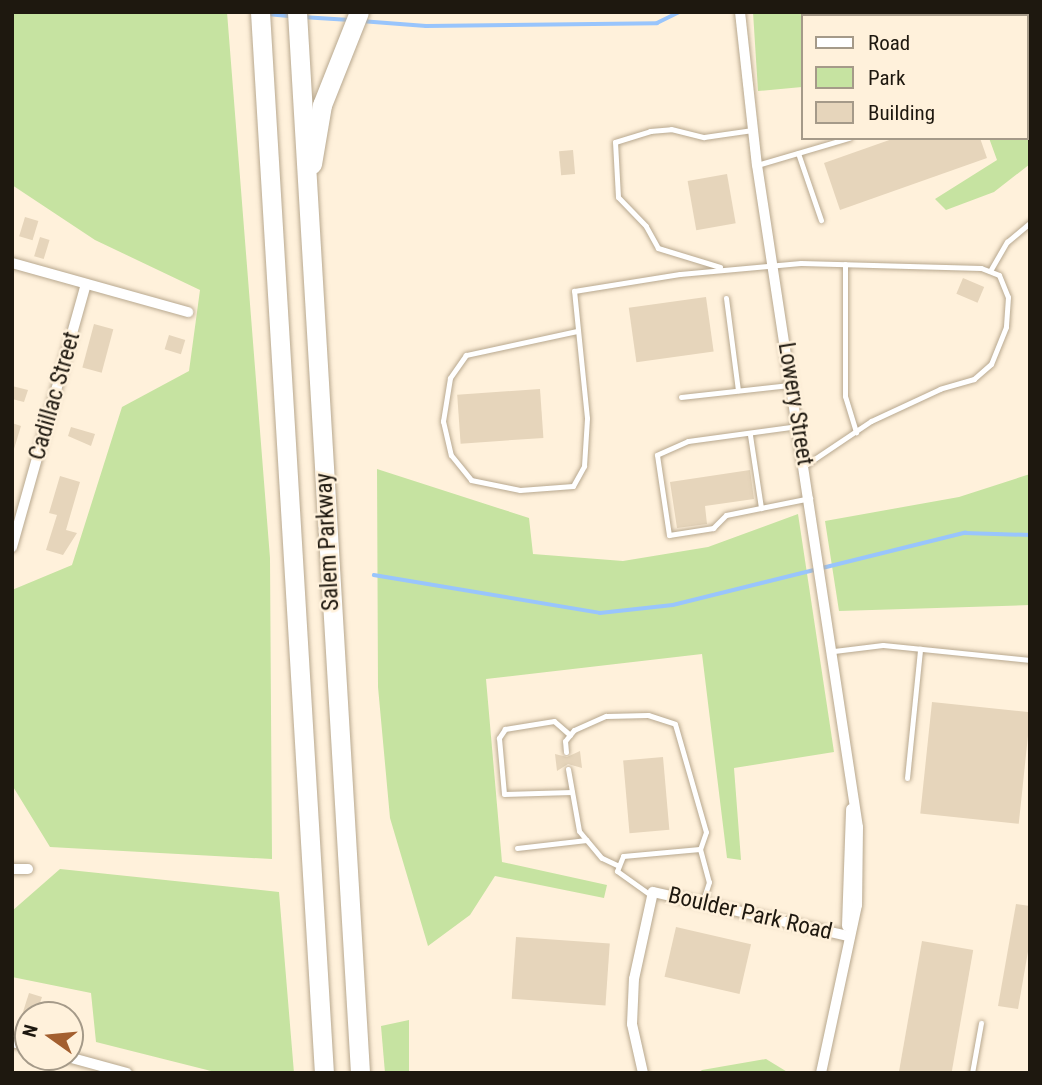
<!DOCTYPE html>
<style>
body{margin:0}
#map{position:relative;width:1042px;height:1085px;overflow:hidden;background:#fff1db;font-family:"Roboto Condensed",sans-serif}
div>[style]{position:absolute}
[style*='--x']{left:calc(var(--x)*1px);top:calc(var(--y)*1px);width:calc(var(--w)*1px);rotate:calc(var(--a)*1deg)}
.green>*{inset:0;background:#c6e3a1}
.stream>*{height:3.5px;margin:-1.75px;padding:0 1.75px;transform-origin:1.75px;border-radius:1.75px;background:#99c5fc}
.building>*{inset:0;background:#e6d5bb;transform-origin:0 0}
.roads{filter:drop-shadow(0 0 2px #b8a88f) drop-shadow(0 0 2px #b8a88f)}
.service>*{height:5px;margin:-2.5px;padding:0 2.5px;transform-origin:2.5px;border-radius:2.5px;background:#fff}
.minor>*{height:10px;margin:-5px;padding:0 5px;transform-origin:5px;border-radius:5px;background:#fff}
.motorway>*{height:19px;margin:-9.5px;padding:0 9.5px;transform-origin:9.5px;border-radius:9.5px;background:#fff}
span{translate:-50% -50%;white-space:nowrap;text-align:center;line-height:1.15;-webkit-text-stroke:5px #fff1db;paint-order:stroke}
.street-label{font-size:23px;color:#1e180f}
.frame{position:absolute;inset:0;border:14px solid #1e180f;pointer-events:none}
.legend{position:absolute;left:801px;top:14px;width:228px;height:126px;box-sizing:border-box;background:#fff1db;border:2px solid #a59a89;margin:0;padding:9px 12px;list-style:none;font-size:21px;color:#1e180f}
.legend li{display:flex;align-items:center;gap:14px;height:35px}
.legend b{width:35px;border:2px solid #a59a89}
.north{position:absolute;left:14px;top:1001px;width:70px;height:70px;box-sizing:border-box;background:#fff1db;border:2px solid #a59a89;border-radius:50%;rotate:285deg;font-size:19px;font-weight:700;line-height:28px;text-align:center;color:#1e180f}
.north::after{content:'';display:block;margin:auto;width:24px;height:32px;background:#a35f2f;clip-path:polygon(50% 0,100% 100%,50% 72%,0 100%)}
</style>
<div id="map">
<div class="green">
<div style="clip-path:polygon(12px 12px,227px 12px,270px 558px,272px 859px,50px 847px,12px 785px,12px 590px,72px 565px,122px 407px,189px 371px,200px 290px,95px 240px,12px 185px)"></div>
<div style="clip-path:polygon(753px 12px,1030px 12px,1030px 164px,994px 192px,946px 210px,935px 199px,997px 160px,989px 138px,1026px 138px,1026px 16px,802px 16px,802px 87px,758px 91px)"></div>
<div style="clip-path:polygon(377px 469px,529px 518px,533px 554px,623px 561px,708px 547px,798px 514px,834px 752px,734px 768px,741px 860px,727px 858px,702px 654px,486px 679px,502px 862px,607px 885px,604px 898px,495px 876px,470px 915px,428px 946px,390px 818px,378px 687px)"></div>
<div style="clip-path:polygon(1030px 474px,1030px 605px,839px 611px,825px 521px,959px 497px)"></div>
<div style="clip-path:polygon(60px 869px,279px 892px,294px 1073px,219px 1073px,96px 1042px,91px 993px,12px 977px,12px 911px)"></div>
<div style="clip-path:polygon(409px 1020px,409px 1073px,385px 1073px,381px 1026px)"></div>
<div style="clip-path:polygon(766px 1059px,789px 1073px,698px 1073px,702px 1070px)"></div>
</div>
<div class="stream">
<div style="--x:267;--y:14;--w:24;--a:5"></div>
<div style="--x:302;--y:17;--w:48;--a:3.6"></div>
<div style="--x:361;--y:21;--w:65;--a:4.4"></div>
<div style="--x:426;--y:26;--w:231;--a:-0.7"></div>
<div style="--x:657;--y:23;--w:25;--a:-26"></div>
<div style="--x:374;--y:575;--w:229;--a:9.5"></div>
<div style="--x:600;--y:613;--w:73;--a:-6.3"></div>
<div style="--x:673;--y:605;--w:301;--a:-13.9"></div>
<div style="--x:965;--y:533;--w:65;--a:1.8"></div>
</div>
<div class="building">
<div style="clip-path:polygon(895px 138px,980px 138px,987px 158px,840px 210px,824px 163px)"></div>
<div style="left:573px;top:150px;width:24px;height:14px;rotate:85deg"></div>
<div style="left:727px;top:174px;width:50px;height:40px;rotate:80deg"></div>
<div style="left:25px;top:217px;width:14px;height:20px;rotate:17deg"></div>
<div style="left:40px;top:237px;width:10px;height:20px;rotate:17deg"></div>
<div style="left:963px;top:278px;width:23px;height:17px;rotate:23deg"></div>
<div style="left:706px;top:297px;width:55px;height:78px;rotate:82deg"></div>
<div style="left:94px;top:324px;width:20px;height:45px;rotate:15deg"></div>
<div style="left:169px;top:335px;width:17px;height:15px;rotate:17deg"></div>
<div style="clip-path:polygon(12px 386px,28px 390px,24px 402px,12px 399px)"></div>
<div style="left:540px;top:389px;width:49px;height:83px;rotate:86deg"></div>
<div style="clip-path:polygon(12px 423px,21px 426px,14px 449px,12px 449px)"></div>
<div style="clip-path:polygon(71px 427px,95px 434px,91px 446px,68px 436px)"></div>
<div style="clip-path:polygon(750px 470px,754px 499px,705px 506px,707px 524px,677px 528px,670px 482px)"></div>
<div style="clip-path:polygon(60px 476px,80px 482px,66px 530px,77px 533px,63px 555px,46px 550px,57px 515px,49px 513px)"></div>
<div style="left:932px;top:702px;width:99px;height:112px;rotate:6deg"></div>
<div style="clip-path:polygon(580px 751px,582px 768px,568px 764px,557px 771px,555px 754px,567px 757px)"></div>
<div style="left:663px;top:757px;width:73px;height:40px;rotate:85deg"></div>
<div style="clip-path:polygon(1016px 904px,1030px 906px,1030px 940px,1018px 1009px,998px 1006px)"></div>
<div style="left:676px;top:927px;width:77px;height:51px;rotate:13deg"></div>
<div style="left:516px;top:937px;width:94px;height:62px;rotate:4deg"></div>
<div style="left:922px;top:941px;width:52px;height:134px;rotate:10deg"></div>
<div style="clip-path:polygon(29px 993px,42px 997px,36px 1015px,22px 1015px)"></div>
</div>
<div class="roads">
<div class="service">
<div style="--x:798;--y:153;--w:71;--a:71.1"></div>
<div style="--x:757;--y:165;--w:96;--a:-16.4"></div>
<div style="--x:845;--y:264;--w:132;--a:90"></div>
<div style="--x:845;--y:396;--w:38;--a:73"></div>
<div style="--x:720;--y:267;--w:65;--a:-163"></div>
<div style="--x:658;--y:248;--w:25;--a:-119"></div>
<div style="--x:646;--y:226;--w:40;--a:-134"></div>
<div style="--x:618;--y:197;--w:55;--a:-93.1"></div>
<div style="--x:615;--y:142;--w:37;--a:-17"></div>
<div style="--x:650;--y:131;--w:21;--a:-5"></div>
<div style="--x:671;--y:129;--w:34;--a:14"></div>
<div style="--x:704;--y:137;--w:49;--a:-8.3"></div>
<div style="--x:990;--y:271;--w:34;--a:-60"></div>
<div style="--x:1007;--y:242;--w:30;--a:-40"></div>
<div style="--x:726;--y:298;--w:93;--a:82.6"></div>
<div style="--x:577;--y:331;--w:114;--a:167.8"></div>
<div style="--x:466;--y:355;--w:28;--a:125"></div>
<div style="--x:450;--y:378;--w:44;--a:99.2"></div>
<div style="--x:443;--y:421;--w:35;--a:77"></div>
<div style="--x:451;--y:455;--w:32;--a:51"></div>
<div style="--x:471;--y:480;--w:50;--a:11.5"></div>
<div style="--x:520;--y:490;--w:53;--a:-4.3"></div>
<div style="--x:573;--y:486;--w:23;--a:-61"></div>
<div style="--x:584;--y:466;--w:48;--a:-86.4"></div>
<div style="--x:587;--y:418;--w:128;--a:-95.8"></div>
<div style="--x:574;--y:291;--w:107;--a:-9.1"></div>
<div style="--x:680;--y:274;--w:121;--a:-5.2"></div>
<div style="--x:801;--y:263;--w:180;--a:1.6"></div>
<div style="--x:981;--y:268;--w:19;--a:21"></div>
<div style="--x:999;--y:275;--w:24;--a:68"></div>
<div style="--x:1008;--y:297;--w:30;--a:94"></div>
<div style="--x:1006;--y:327;--w:40;--a:112"></div>
<div style="--x:991;--y:364;--w:23;--a:139"></div>
<div style="--x:974;--y:379;--w:35;--a:164"></div>
<div style="--x:940;--y:389;--w:76;--a:155.1"></div>
<div style="--x:871;--y:421;--w:81;--a:146.1"></div>
<div style="--x:681;--y:397;--w:109;--a:-6.3"></div>
<div style="--x:798;--y:426;--w:111;--a:172.2"></div>
<div style="--x:688;--y:441;--w:34;--a:156"></div>
<div style="--x:657;--y:455;--w:81;--a:81.5"></div>
<div style="--x:669;--y:535;--w:45;--a:-9"></div>
<div style="--x:713;--y:528;--w:18;--a:-45"></div>
<div style="--x:726;--y:515;--w:86;--a:-11.4"></div>
<div style="--x:750;--y:435;--w:74;--a:81.4"></div>
<div style="--x:834;--y:651;--w:49;--a:-7"></div>
<div style="--x:883;--y:645;--w:148;--a:5.8"></div>
<div style="--x:570;--y:735;--w:21;--a:-139"></div>
<div style="--x:554;--y:721;--w:50;--a:170.7"></div>
<div style="--x:505;--y:729;--w:11;--a:124"></div>
<div style="--x:499;--y:738;--w:56;--a:84.9"></div>
<div style="--x:504;--y:794;--w:68;--a:-1.7"></div>
<div style="--x:566;--y:752;--w:11;--a:-95"></div>
<div style="--x:565;--y:741;--w:14;--a:-51"></div>
<div style="--x:574;--y:730;--w:35;--a:-24"></div>
<div style="--x:606;--y:716;--w:42;--a:-1.4"></div>
<div style="--x:648;--y:715;--w:28;--a:18"></div>
<div style="--x:675;--y:724;--w:112;--a:74"></div>
<div style="--x:706;--y:832;--w:18;--a:109"></div>
<div style="--x:568;--y:769;--w:63;--a:79.9"></div>
<div style="--x:579;--y:831;--w:35;--a:50"></div>
<div style="--x:602;--y:858;--w:17;--a:25"></div>
<div style="--x:907;--y:778;--w:130;--a:-84.2"></div>
<div style="--x:517;--y:848;--w:70;--a:-6.5"></div>
<div style="--x:652;--y:896;--w:43;--a:-144.5"></div>
<div style="--x:617;--y:871;--w:16;--a:-68"></div>
<div style="--x:623;--y:856;--w:77;--a:-5.2"></div>
<div style="--x:700;--y:849;--w:34;--a:75"></div>
<div style="--x:709;--y:882;--w:22;--a:108"></div>
<div style="--x:972;--y:1073;--w:51;--a:-79.8"></div>
</div>
<div class="minor">
<div style="--x:740;--y:12;--w:154;--a:83.7"></div>
<div style="--x:757;--y:165;--w:670;--a:81.33"></div>
<div style="--x:858;--y:827;--w:78;--a:90.7"></div>
<div style="--x:857;--y:905;--w:172;--a:102.1"></div>
<div style="--x:12;--y:263;--w:183;--a:15.6"></div>
<div style="--x:12;--y:547;--w:273;--a:-74.3"></div>
<div style="--x:12;--y:869;--w:16;--a:0"></div>
<div style="--x:847;--y:926;--w:117;--a:-88"></div>
<div style="--x:12;--y:1042;--w:16;--a:14"></div>
<div style="--x:68;--y:1057;--w:61;--a:15.2"></div>
<div style="--x:643;--y:1073;--w:50;--a:-102.7"></div>
<div style="--x:632;--y:1024;--w:45;--a:-87.5"></div>
<div style="--x:634;--y:979;--w:89;--a:-77.7"></div>
<div style="--x:653;--y:892;--w:200;--a:12.7"></div>
</div>
<div class="motorway">
<div style="--x:260;--y:12;--w:1063;--a:86.55"></div>
<div style="--x:297;--y:12;--w:1063;--a:86.6"></div>
<div style="--x:312;--y:164;--w:60;--a:-80.4"></div>
<div style="--x:322;--y:105;--w:100;--a:-68.3"></div>
</div>
</div>
<div class="street-label">
<span style="left:55px;top:396px;rotate:-74deg">Cadillac Street</span>
<span style="left:795px;top:404px;rotate:81deg">Lowery Street</span>
<span style="left:328px;top:542px;rotate:-93deg">Salem Parkway</span>
<span style="left:750px;top:914px;rotate:13deg">Boulder Park Road</span>
</div>
<div class="frame"></div>
<ul class="legend">
<li><b style="height:9px;background:#fff"></b>Road</li>
<li><b style="height:19px;background:#c6e3a1"></b>Park</li>
<li><b style="height:19px;background:#e6d5bb"></b>Building</li>
</ul>
<div class="north">N</div>
</div>
